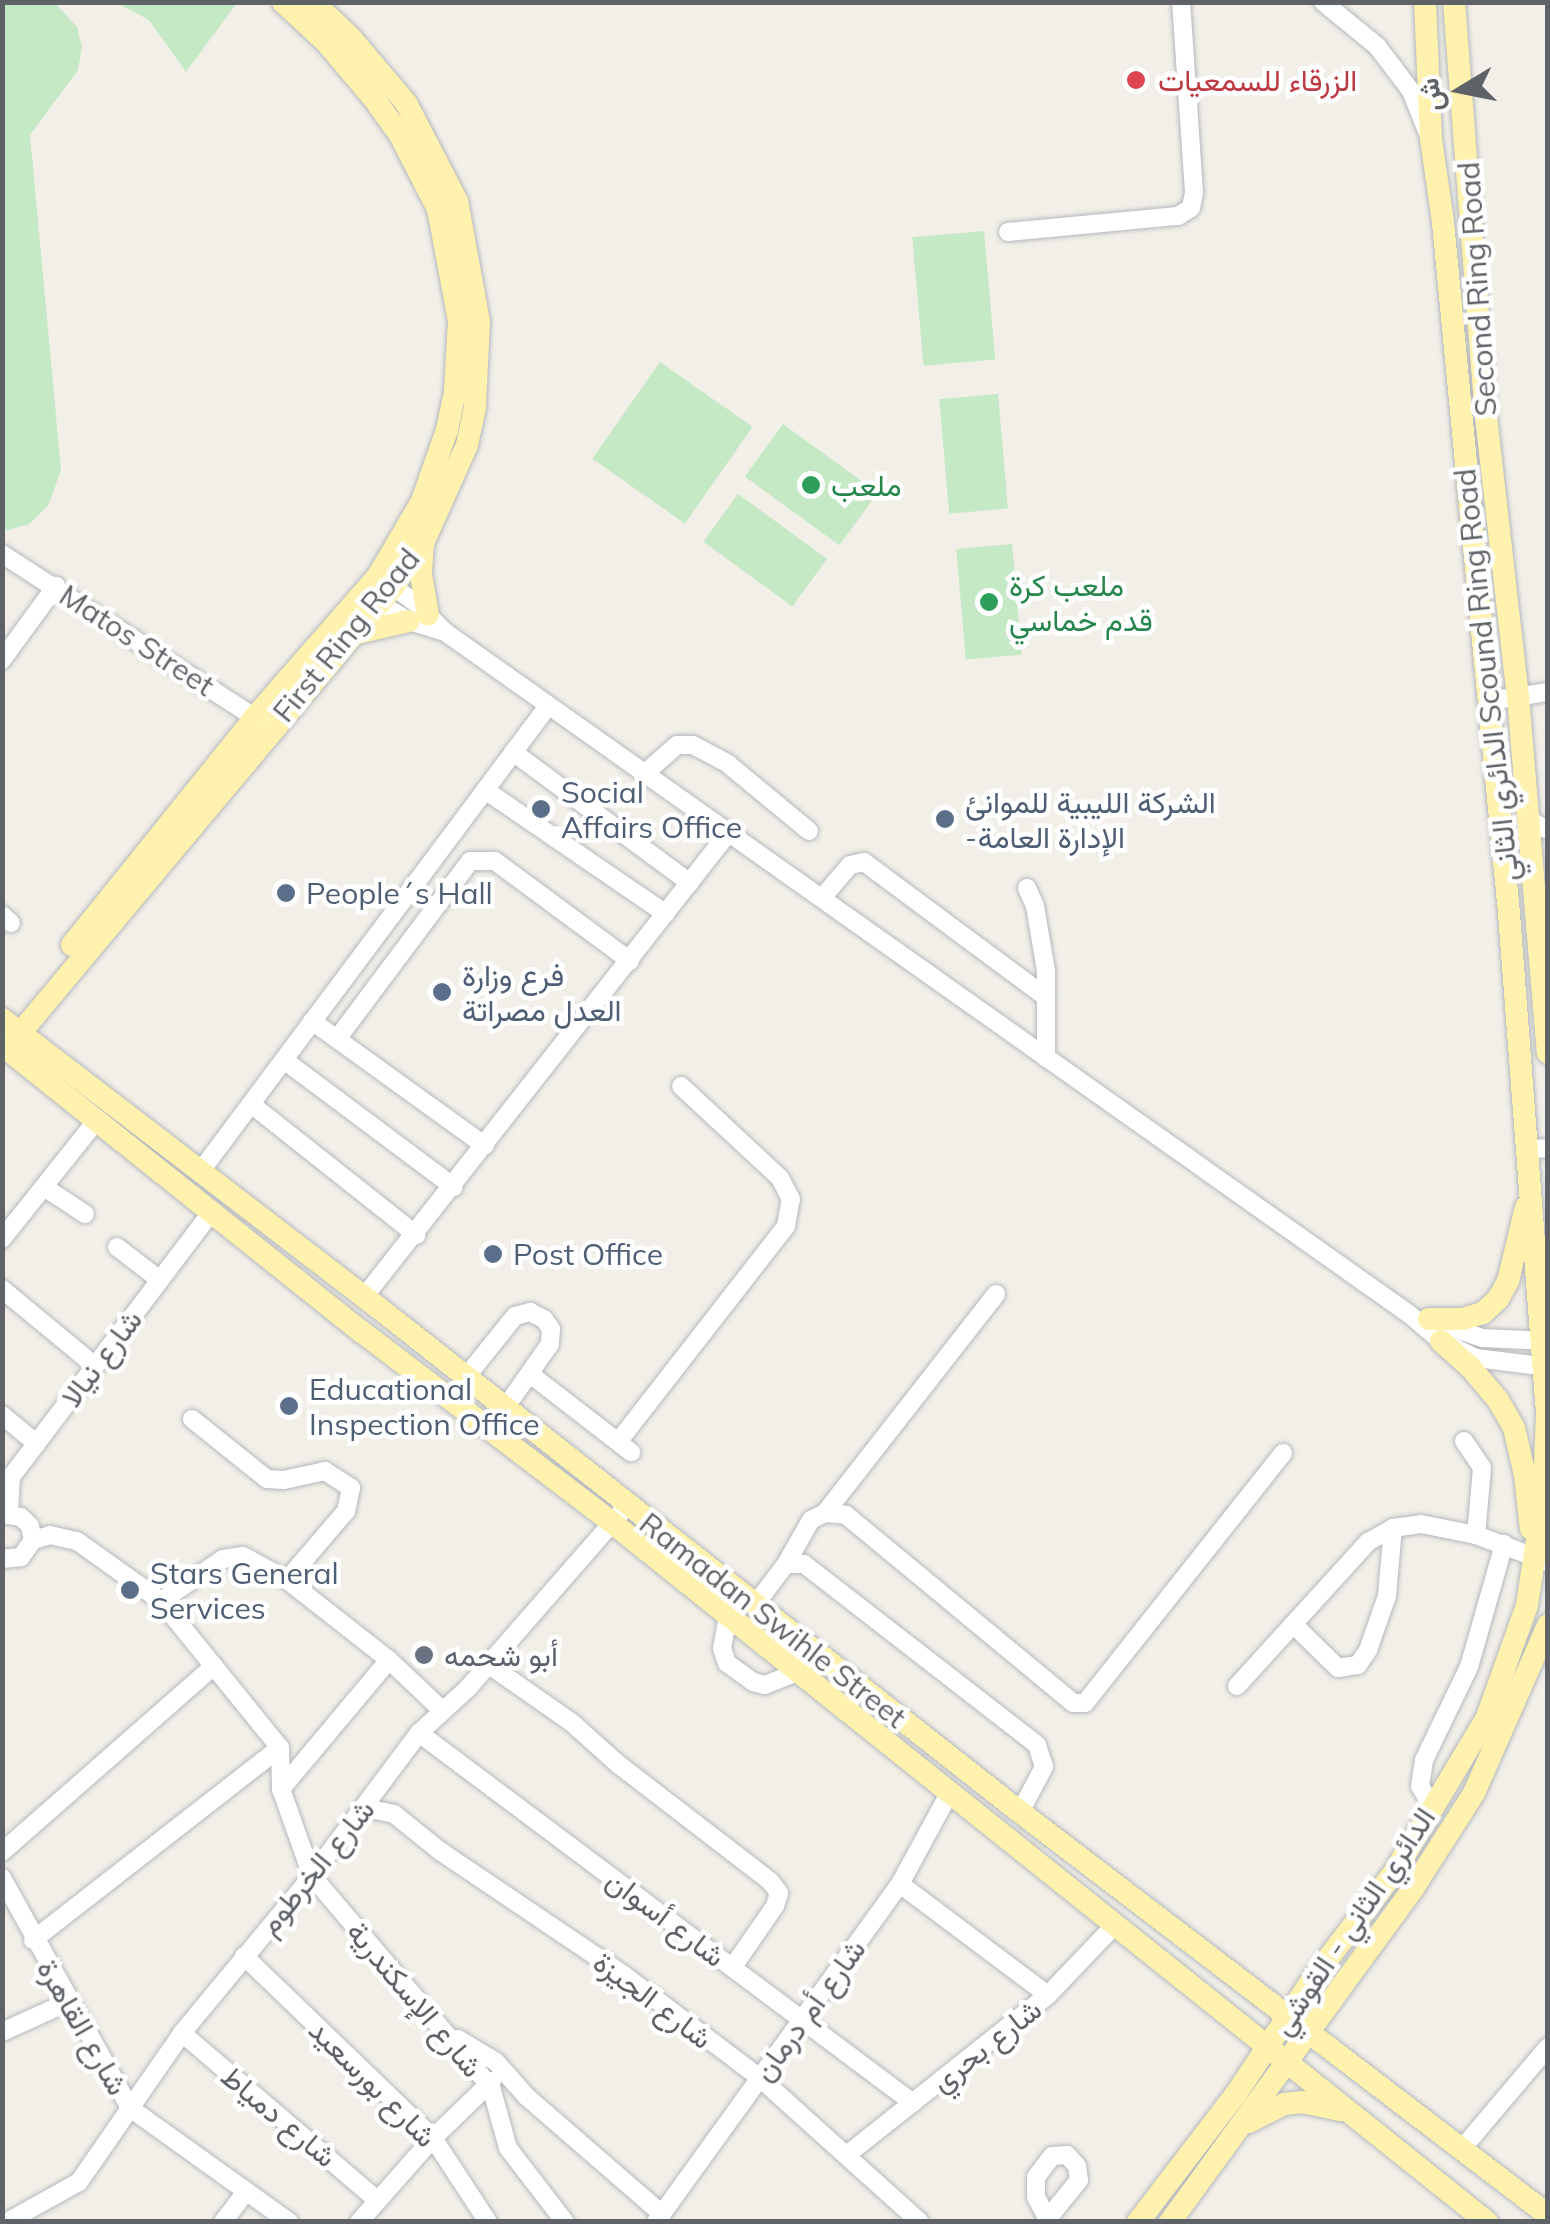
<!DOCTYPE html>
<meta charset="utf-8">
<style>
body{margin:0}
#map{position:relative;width:1550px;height:2224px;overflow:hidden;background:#f1efe8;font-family:Mulish,Vazirmatn,sans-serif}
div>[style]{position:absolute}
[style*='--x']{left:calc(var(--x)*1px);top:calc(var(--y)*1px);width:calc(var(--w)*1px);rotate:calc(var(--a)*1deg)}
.green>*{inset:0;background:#c5e8c5;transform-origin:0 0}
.roads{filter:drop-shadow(0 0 2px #b5b8bc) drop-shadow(0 0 2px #b5b8bc)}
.minor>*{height:18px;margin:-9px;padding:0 9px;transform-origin:9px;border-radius:9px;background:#fff}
.major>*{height:22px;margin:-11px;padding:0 11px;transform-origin:11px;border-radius:11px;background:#fff2af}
.dots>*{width:28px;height:28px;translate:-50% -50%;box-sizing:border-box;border:5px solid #fff;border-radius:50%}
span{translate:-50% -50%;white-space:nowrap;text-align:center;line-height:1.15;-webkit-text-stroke:9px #fff;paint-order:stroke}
.health-label{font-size:30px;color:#be3a42}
.left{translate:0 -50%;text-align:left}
.street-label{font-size:30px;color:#5f6368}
.leisure-label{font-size:30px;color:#27864d}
.service-label{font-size:30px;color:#4e5e75}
.worship-label{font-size:30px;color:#5b616d}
.frame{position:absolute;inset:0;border:5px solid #5f6368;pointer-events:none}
.north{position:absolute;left:1410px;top:40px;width:100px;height:100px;-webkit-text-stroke:8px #fff;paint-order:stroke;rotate:260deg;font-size:28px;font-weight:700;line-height:40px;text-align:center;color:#5f6368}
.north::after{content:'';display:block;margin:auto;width:35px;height:45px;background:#5f6368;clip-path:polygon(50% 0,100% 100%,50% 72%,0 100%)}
</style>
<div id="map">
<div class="green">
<div style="clip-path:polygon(2px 3px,55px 3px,77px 27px,82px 47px,78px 70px,30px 135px,61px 470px,48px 506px,29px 524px,8px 530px,2px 529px)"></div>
<div style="clip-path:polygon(117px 3px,237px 3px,186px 72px,149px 20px)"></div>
<div style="left:984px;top:231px;width:129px;height:72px;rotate:85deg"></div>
<div style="left:660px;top:362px;width:113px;height:118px;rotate:35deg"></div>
<div style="left:998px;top:394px;width:115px;height:59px;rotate:85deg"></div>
<div style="left:783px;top:424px;width:117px;height:65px;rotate:36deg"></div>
<div style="left:738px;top:494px;width:110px;height:59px;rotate:36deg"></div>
<div style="left:1012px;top:544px;width:111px;height:56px;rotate:85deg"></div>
</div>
<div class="roads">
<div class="minor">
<div style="--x:1323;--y:2;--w:70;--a:39.2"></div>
<div style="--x:1377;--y:46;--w:56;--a:52.9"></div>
<div style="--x:1411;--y:91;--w:43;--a:68.2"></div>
<div style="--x:1008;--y:232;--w:171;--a:-5.4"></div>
<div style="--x:1178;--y:216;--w:15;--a:-32"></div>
<div style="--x:1191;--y:208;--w:16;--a:-79"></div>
<div style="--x:1194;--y:192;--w:190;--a:-93.9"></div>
<div style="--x:2;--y:554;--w:310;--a:32.9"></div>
<div style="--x:386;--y:582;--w:35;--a:35"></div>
<div style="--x:415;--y:602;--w:42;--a:45"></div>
<div style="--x:445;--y:632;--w:1181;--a:35.28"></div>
<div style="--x:1409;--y:1314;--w:42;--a:40.2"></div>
<div style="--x:1441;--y:1341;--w:39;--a:26"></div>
<div style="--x:1476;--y:1358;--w:73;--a:7.1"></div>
<div style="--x:369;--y:597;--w:47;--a:31"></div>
<div style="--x:409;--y:621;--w:38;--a:17"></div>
<div style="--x:2;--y:660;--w:92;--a:-53.9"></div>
<div style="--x:1489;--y:701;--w:60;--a:-8.7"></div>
<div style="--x:513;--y:752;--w:220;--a:36.5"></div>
<div style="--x:644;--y:774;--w:44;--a:-41.3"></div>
<div style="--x:677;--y:745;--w:16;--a:0"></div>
<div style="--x:693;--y:745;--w:40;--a:28"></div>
<div style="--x:728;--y:764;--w:105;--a:39.6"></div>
<div style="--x:485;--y:790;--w:219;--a:34.4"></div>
<div style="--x:1529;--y:820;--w:21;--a:28"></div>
<div style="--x:1027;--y:888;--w:20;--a:66"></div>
<div style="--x:1035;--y:906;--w:66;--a:80.4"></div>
<div style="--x:1046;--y:971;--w:87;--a:90"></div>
<div style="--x:822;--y:898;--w:43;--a:-49.7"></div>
<div style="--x:850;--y:865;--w:14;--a:-12"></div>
<div style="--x:864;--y:862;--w:227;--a:36.6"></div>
<div style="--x:2;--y:915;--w:12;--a:42"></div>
<div style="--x:312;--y:1021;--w:213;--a:35.8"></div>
<div style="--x:337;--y:1039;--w:222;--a:-53.2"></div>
<div style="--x:470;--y:861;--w:25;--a:0"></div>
<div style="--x:495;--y:861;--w:168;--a:36.5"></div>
<div style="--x:284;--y:1060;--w:212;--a:36.8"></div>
<div style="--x:251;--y:1104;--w:211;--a:38.4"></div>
<div style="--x:1525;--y:1149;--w:23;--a:-2"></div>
<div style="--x:200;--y:1172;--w:582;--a:-53.25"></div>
<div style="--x:44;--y:1187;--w:49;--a:33.4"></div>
<div style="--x:2;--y:1239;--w:152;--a:-51.4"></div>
<div style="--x:117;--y:1247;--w:54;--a:37.5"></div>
<div style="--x:2;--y:1289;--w:121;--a:39.6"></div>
<div style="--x:364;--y:1297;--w:591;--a:-51.87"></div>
<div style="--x:1433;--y:1321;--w:52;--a:19.1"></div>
<div style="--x:1482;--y:1338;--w:66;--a:2.6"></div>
<div style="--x:530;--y:1374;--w:128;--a:37.7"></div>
<div style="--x:466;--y:1377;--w:78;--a:-51.2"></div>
<div style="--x:515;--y:1316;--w:16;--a:-15"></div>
<div style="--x:530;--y:1312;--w:16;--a:27"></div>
<div style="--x:544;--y:1319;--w:12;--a:55"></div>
<div style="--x:551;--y:1329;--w:15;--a:94"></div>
<div style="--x:550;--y:1344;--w:78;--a:125.1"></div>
<div style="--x:2;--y:1415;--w:45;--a:39.6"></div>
<div style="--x:192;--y:1419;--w:96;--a:38.7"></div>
<div style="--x:267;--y:1479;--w:17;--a:3"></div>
<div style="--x:284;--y:1480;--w:42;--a:-12.4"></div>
<div style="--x:325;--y:1471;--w:31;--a:33"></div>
<div style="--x:351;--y:1488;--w:24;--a:102"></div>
<div style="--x:346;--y:1511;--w:91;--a:130.5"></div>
<div style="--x:1464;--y:1441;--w:32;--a:56"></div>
<div style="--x:1482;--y:1468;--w:67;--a:95.1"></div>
<div style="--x:618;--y:1442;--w:274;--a:-52.1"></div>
<div style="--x:786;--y:1226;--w:27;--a:-80"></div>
<div style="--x:791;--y:1199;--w:24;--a:-118"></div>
<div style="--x:780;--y:1178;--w:135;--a:-137.1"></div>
<div style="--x:9;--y:1513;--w:36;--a:-87"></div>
<div style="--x:11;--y:1477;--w:333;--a:-52.9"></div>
<div style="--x:825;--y:1513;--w:278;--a:-52"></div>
<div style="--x:2;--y:1514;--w:19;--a:9"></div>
<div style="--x:21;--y:1517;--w:13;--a:45"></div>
<div style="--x:30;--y:1526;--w:14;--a:78"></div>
<div style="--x:33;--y:1540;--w:21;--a:125"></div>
<div style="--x:21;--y:1557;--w:19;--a:174"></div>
<div style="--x:33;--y:1540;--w:18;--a:-16"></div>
<div style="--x:50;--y:1535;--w:28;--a:13"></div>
<div style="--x:77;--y:1541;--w:103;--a:35.5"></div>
<div style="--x:161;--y:1601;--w:189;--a:51"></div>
<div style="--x:280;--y:1748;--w:41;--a:88.6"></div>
<div style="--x:281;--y:1789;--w:92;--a:70.4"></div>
<div style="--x:312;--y:1876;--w:277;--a:49.7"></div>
<div style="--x:491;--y:2087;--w:63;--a:74.4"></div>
<div style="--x:508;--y:2148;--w:93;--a:52.4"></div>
<div style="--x:786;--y:1564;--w:51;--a:-60.4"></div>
<div style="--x:811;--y:1520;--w:16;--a:-27"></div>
<div style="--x:825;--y:1513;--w:21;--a:5"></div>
<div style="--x:846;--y:1515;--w:295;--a:39.6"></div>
<div style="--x:1073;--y:1703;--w:12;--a:0"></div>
<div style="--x:1085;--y:1703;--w:319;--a:-51.6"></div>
<div style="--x:161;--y:1601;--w:75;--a:-34.1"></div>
<div style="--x:223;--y:1559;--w:20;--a:-9"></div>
<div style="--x:243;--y:1556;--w:50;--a:28.6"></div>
<div style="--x:287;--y:1580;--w:130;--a:38.1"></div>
<div style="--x:389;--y:1660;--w:74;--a:43.4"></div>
<div style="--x:754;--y:1606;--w:53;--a:-52.7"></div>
<div style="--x:786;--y:1564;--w:18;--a:0"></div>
<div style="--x:804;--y:1564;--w:295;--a:37.8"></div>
<div style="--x:1037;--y:1745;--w:23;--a:72"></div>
<div style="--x:1044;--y:1767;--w:51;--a:118.1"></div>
<div style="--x:728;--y:1617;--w:32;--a:101"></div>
<div style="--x:722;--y:1648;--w:16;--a:72"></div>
<div style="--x:727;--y:1663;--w:32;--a:36"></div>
<div style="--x:753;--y:1682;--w:12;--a:14"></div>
<div style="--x:765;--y:1685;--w:35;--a:-22"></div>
<div style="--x:1293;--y:1624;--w:63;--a:44.4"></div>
<div style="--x:1338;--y:1668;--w:20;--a:-9"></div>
<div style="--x:1358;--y:1665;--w:18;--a:-56"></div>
<div style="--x:1368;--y:1650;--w:57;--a:-70.6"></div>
<div style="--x:1387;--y:1596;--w:68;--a:-85"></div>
<div style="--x:485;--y:1662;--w:105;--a:34.9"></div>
<div style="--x:571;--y:1722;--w:63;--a:41.8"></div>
<div style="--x:618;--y:1764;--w:192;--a:37.6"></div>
<div style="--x:770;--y:1881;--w:15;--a:53"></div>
<div style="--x:779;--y:1893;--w:14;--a:107"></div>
<div style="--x:775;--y:1906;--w:75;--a:124.7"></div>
<div style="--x:1237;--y:1686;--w:195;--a:-47.7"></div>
<div style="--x:1368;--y:1542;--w:29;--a:-29"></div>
<div style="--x:1393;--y:1528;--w:28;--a:-8"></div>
<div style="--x:1421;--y:1524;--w:56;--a:11.3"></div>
<div style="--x:1476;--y:1535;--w:77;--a:20.6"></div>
<div style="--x:419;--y:1733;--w:617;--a:36.83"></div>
<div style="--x:281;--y:1789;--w:168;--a:-50.1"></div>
<div style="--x:1432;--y:1806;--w:23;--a:-121"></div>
<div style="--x:1420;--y:1786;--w:26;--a:-81"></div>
<div style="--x:1424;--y:1760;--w:103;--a:-64.2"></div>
<div style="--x:1469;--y:1667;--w:128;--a:-74.1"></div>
<div style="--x:366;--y:1808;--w:29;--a:12"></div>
<div style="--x:394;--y:1814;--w:59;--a:38.8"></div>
<div style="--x:440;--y:1851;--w:223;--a:34"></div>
<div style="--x:625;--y:1976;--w:169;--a:37.1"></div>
<div style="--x:760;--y:2078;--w:215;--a:42"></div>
<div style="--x:2;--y:1852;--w:282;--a:-41.3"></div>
<div style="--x:2;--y:1878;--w:263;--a:60.9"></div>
<div style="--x:130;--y:2108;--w:196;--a:35.6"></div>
<div style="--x:900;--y:1884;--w:185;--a:36.9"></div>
<div style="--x:33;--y:1940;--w:313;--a:-37.9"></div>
<div style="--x:244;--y:1956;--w:262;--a:43.9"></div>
<div style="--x:433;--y:2138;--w:100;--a:56.8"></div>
<div style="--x:2;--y:2032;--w:72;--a:-24.4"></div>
<div style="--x:182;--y:2033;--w:255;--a:40.6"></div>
<div style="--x:458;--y:2039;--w:44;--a:31.2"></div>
<div style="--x:496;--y:2062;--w:47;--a:48.5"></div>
<div style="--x:527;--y:2097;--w:179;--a:40.9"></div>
<div style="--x:1461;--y:2150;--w:135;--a:-49.8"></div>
<div style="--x:848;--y:2154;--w:256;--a:-38.5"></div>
<div style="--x:1048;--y:1995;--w:97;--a:-46.3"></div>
<div style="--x:7;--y:2222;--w:82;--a:-29.1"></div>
<div style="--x:79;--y:2182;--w:181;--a:-55.3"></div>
<div style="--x:182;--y:2033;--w:204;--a:-50.4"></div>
<div style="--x:312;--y:1876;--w:179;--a:-53.2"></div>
<div style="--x:419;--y:1733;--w:67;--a:-42.6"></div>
<div style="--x:468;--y:1688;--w:242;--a:-48.9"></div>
<div style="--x:223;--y:2222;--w:35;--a:-53"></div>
<div style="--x:359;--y:2222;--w:112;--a:-48.6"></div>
<div style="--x:433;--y:2138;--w:82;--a:-44"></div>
<div style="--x:656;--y:2222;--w:417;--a:-54.2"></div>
<div style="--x:900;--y:1884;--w:105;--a:-61.5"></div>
<div style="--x:1045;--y:2222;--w:54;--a:-51"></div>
<div style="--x:1079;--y:2180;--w:14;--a:-98"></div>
<div style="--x:1077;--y:2166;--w:15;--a:-132"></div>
<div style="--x:1067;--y:2155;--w:15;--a:176"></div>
<div style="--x:1052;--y:2156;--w:26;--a:127"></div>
<div style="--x:1036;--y:2177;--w:20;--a:90"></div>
<div style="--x:1036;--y:2197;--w:24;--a:62"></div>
</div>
<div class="major">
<div style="--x:1454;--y:2;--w:407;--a:85.6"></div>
<div style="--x:1485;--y:408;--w:291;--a:83.5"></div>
<div style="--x:1518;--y:697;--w:357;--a:85.2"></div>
<div style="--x:423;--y:543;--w:32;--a:94"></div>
<div style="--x:421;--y:575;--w:40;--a:80"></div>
<div style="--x:357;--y:633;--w:53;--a:-13"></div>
<div style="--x:72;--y:945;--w:292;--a:-51.2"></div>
<div style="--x:255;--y:717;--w:187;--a:-48.9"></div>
<div style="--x:378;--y:576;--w:87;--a:-59.6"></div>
<div style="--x:422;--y:501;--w:75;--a:-70.6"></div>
<div style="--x:447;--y:430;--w:39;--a:-78"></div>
<div style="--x:455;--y:392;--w:71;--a:-86.8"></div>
<div style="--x:459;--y:321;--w:114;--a:-100.6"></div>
<div style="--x:438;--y:209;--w:83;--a:-117.2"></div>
<div style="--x:400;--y:135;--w:43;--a:-125.5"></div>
<div style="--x:375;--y:100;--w:76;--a:-130.2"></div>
<div style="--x:326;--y:42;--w:59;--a:-137.1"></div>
<div style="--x:2;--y:1019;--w:476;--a:37.5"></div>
<div style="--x:380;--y:1309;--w:814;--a:38.17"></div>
<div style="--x:1020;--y:1812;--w:664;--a:37.35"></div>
<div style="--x:11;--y:1044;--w:596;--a:-50.11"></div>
<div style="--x:393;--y:587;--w:55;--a:-56"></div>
<div style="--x:424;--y:541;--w:105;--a:-65.9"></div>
<div style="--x:467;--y:445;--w:40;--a:-78"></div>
<div style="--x:475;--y:406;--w:84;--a:-87.3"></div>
<div style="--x:479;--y:322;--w:123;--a:-100.3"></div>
<div style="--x:457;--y:201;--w:110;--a:-117.5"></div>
<div style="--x:406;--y:103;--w:87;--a:-130.3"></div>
<div style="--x:350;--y:37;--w:51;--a:-136.6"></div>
<div style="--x:2;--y:1045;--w:460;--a:38.6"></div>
<div style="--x:362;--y:1332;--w:312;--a:37.3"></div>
<div style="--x:610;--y:1521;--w:1123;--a:38.64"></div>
<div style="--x:1429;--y:1319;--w:34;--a:0"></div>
<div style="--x:1463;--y:1319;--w:21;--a:-17"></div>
<div style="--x:1483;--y:1313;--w:21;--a:-43"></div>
<div style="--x:1498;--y:1299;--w:21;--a:-61"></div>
<div style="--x:1508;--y:1281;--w:76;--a:-76.3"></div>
<div style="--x:1441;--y:1341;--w:40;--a:42"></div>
<div style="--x:1471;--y:1368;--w:42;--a:49.8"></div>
<div style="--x:1498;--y:1400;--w:32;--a:60"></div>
<div style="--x:1514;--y:1428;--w:48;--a:76.8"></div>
<div style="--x:1525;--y:1475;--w:54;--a:83.7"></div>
<div style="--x:1249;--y:2122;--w:39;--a:-27"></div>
<div style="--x:1284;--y:2104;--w:18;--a:-6"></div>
<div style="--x:1302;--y:2102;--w:40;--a:12"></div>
<div style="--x:1138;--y:2222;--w:161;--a:-52.6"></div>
<div style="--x:1236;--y:2094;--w:141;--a:-56.3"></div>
<div style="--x:1314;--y:1977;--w:133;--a:-52.6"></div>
<div style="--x:1395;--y:1871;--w:179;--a:-59.1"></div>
<div style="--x:1487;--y:1717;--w:119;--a:-70.3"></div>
<div style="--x:1527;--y:1605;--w:112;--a:-81.3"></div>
<div style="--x:1544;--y:1494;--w:81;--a:-87.9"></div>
<div style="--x:1547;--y:1413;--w:501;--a:-94.35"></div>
<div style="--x:1509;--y:913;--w:694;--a:-95.46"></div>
<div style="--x:1443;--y:222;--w:84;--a:-98.2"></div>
<div style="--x:1431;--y:139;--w:137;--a:-92.5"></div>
<div style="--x:1170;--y:2222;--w:414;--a:-53.9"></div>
<div style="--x:1414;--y:1887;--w:112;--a:-57.4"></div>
<div style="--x:1474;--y:1793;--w:184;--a:-66.2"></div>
</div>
</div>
<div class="dots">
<div style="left:1136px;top:80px;background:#e0444e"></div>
<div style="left:811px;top:485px;background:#2e9e5b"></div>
<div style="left:989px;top:602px;background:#2e9e5b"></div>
<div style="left:541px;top:809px;background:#5c6f8a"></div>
<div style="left:945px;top:819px;background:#5c6f8a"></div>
<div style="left:286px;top:893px;background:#5c6f8a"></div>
<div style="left:442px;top:992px;background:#5c6f8a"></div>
<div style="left:493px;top:1254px;background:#5c6f8a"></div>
<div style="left:289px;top:1406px;background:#5c6f8a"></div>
<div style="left:130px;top:1590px;background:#5c6f8a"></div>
<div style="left:424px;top:1655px;background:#6b7280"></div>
</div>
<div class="health-label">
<span class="left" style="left:1158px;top:80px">الزرقاء للسمعيات</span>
</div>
<div class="street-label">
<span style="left:1477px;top:289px;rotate:-94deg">Second Ring Road</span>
<span style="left:346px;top:635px;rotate:-51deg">First Ring Road</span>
<span style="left:137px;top:640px;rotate:33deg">Matos Street</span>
<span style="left:1486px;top:675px;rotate:-96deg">الدائري الثاني Scound Ring Road</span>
<span style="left:101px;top:1358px;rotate:-53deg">شارع نيالا</span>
<span style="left:773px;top:1620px;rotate:38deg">Ramadan Swihle Street</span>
<span style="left:316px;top:1867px;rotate:-51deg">شارع الخرطوم</span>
<span style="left:666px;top:1918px;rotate:37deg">شارع أسوان</span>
<span style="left:1353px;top:1921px;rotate:-56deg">الدائري الثاني - القوشي</span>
<span style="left:415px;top:1999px;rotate:50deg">شارع الإسكندرية</span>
<span style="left:653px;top:2000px;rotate:37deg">شارع الجيزة</span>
<span style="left:809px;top:2010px;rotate:-54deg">شارع أم درمان</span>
<span style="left:83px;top:2027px;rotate:60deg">شارع القاهرة</span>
<span style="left:986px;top:2045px;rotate:-38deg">شارع بحري</span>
<span style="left:373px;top:2083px;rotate:45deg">شارع بورسعيد</span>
<span style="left:279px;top:2116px;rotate:40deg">شارع دمياط</span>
</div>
<div class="leisure-label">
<span class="left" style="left:831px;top:485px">ملعب</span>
<span class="left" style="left:1009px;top:602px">ملعب كرة<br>قدم خماسي</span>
</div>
<div class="service-label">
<span class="left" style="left:561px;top:809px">Social<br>Affairs Office</span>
<span class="left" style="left:965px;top:819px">الشركة الليبية للموانئ<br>-الإدارة العامة</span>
<span class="left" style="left:306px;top:893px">People´s Hall</span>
<span class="left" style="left:462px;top:992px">فرع وزارة<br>العدل مصراتة</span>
<span class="left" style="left:513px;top:1254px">Post Office</span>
<span class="left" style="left:309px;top:1406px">Educational<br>Inspection Office</span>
<span class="left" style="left:150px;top:1590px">Stars General<br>Services</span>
</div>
<div class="worship-label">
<span class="left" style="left:444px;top:1655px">أبو شحمه</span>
</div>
<div class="frame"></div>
<div class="north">ش</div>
</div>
